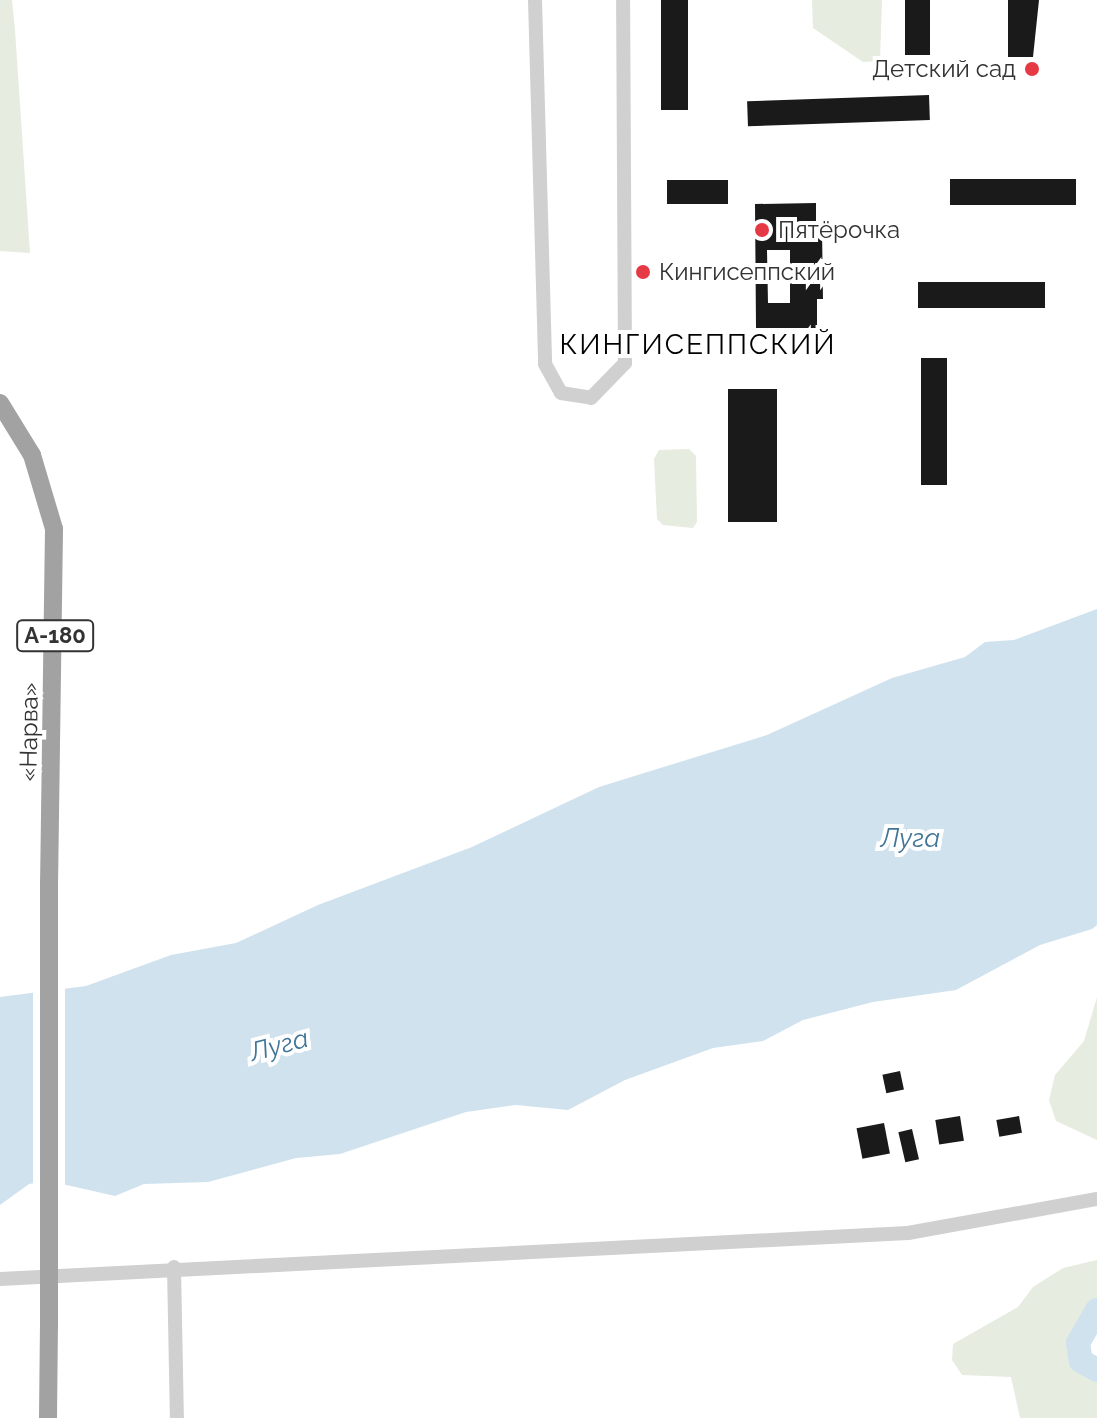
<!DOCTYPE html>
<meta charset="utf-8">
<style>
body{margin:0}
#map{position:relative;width:1097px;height:1418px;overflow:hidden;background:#fff;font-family:Raleway,sans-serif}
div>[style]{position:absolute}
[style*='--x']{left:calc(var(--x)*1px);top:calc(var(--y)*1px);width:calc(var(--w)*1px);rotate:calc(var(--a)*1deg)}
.green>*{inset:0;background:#e6ecdf}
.water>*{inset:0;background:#cfe2ee}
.pier>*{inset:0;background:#fff;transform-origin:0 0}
.river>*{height:24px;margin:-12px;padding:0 12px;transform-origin:12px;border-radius:12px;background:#cfe2ee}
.building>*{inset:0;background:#1a1a1a;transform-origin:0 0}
.tertiary>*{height:14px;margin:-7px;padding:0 7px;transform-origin:7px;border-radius:7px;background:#d0d0d0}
.trunk>*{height:18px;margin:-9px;padding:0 9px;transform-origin:9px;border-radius:9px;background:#a2a2a2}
.trunk-bridge>*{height:18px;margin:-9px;padding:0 9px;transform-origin:9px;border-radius:9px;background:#a2a2a2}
.dots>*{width:22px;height:22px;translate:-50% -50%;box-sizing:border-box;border:4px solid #fff;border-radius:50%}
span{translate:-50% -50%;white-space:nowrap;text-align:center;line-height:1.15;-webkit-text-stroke:8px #fff;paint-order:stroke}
.shield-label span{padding:2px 6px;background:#fff;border:2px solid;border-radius:6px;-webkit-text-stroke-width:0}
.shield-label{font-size:22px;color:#333;font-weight:700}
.poi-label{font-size:24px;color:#333}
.right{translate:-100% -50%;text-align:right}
.left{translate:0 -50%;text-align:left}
.street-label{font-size:24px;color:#333}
.water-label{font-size:26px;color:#3f7597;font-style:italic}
.quarter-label{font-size:28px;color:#000;letter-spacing:2px}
</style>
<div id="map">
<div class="green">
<div style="clip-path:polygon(0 0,12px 0,15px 30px,30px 253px,0 251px)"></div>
<div style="clip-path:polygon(812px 0,882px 0,880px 61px,863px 62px,813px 28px)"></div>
<div style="clip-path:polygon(689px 449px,696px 456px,697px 522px,693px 528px,663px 525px,657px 519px,654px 459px,659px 450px)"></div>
<div style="clip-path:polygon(1097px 997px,1097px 1140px,1056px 1121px,1049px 1100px,1055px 1075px,1084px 1041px)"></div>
<div style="clip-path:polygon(1097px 1260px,1097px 1310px,1078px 1343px,1081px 1361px,1097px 1370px,1097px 1418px,1020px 1418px,1011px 1377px,962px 1375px,952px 1360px,953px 1344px,1018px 1307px,1033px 1287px,1063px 1268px)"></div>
</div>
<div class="water">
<div style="clip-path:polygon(1097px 609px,1097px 925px,1092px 929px,1040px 945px,956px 990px,873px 1002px,803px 1020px,763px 1041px,713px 1048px,625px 1080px,568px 1110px,516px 1105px,466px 1112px,340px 1154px,296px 1158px,208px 1182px,144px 1184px,115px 1196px,49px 1181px,29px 1184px,0 1205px,0 997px,86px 986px,171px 955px,236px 943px,318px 905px,472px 847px,599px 787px,767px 735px,892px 678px,965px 657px,985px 642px,1014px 640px)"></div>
</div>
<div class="pier">
<div style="left:65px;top:985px;width:204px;height:32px;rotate:90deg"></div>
</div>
<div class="river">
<div style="--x:1097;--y:1310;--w:38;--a:120"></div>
<div style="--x:1078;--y:1343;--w:18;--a:81"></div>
<div style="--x:1081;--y:1361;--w:18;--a:29"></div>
</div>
<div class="building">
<div style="left:661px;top:0;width:27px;height:110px"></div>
<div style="left:905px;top:0;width:25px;height:55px"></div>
<div style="clip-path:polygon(1008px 0,1039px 0,1033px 57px,1008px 57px)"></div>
<div style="left:929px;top:95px;width:25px;height:182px;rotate:88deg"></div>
<div style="left:950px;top:179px;width:126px;height:26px"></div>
<div style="left:667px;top:180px;width:61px;height:24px"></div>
<div style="clip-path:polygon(evenodd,816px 203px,816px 228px,822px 228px,823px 299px,817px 299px,817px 328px,756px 328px,755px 204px,816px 203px,767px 250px,790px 250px,790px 303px,768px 303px,767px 250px)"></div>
<div style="left:918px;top:282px;width:127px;height:26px"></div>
<div style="left:921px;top:358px;width:26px;height:127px"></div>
<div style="left:728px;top:389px;width:49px;height:133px"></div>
<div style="left:900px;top:1071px;width:19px;height:18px;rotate:78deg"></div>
<div style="left:960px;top:1116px;width:25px;height:25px;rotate:81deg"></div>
<div style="left:1019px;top:1116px;width:17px;height:23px;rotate:80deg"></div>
<div style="left:884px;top:1123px;width:31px;height:28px;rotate:79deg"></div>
<div style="left:912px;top:1129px;width:31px;height:14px;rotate:77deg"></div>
</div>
<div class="tertiary">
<div style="--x:535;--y:0;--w:364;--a:88.4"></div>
<div style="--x:545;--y:364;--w:33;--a:61"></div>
<div style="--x:561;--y:393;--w:30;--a:9"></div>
<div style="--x:591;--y:398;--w:49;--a:-45.8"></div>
<div style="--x:625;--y:363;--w:363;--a:-90.3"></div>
<div style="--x:174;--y:1267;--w:151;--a:88.9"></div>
<div style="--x:0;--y:1279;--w:909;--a:-2.9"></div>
<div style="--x:908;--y:1233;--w:192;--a:-10.2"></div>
</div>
<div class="trunk">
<div style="--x:0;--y:403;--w:61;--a:58.4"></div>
<div style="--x:32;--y:455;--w:77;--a:73.4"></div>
<div style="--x:54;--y:529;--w:353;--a:90.8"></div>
<div style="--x:48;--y:1418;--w:91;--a:-89.4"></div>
</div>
<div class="trunk-bridge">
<div style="--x:49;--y:1327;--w:445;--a:-90"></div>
</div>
<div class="dots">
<div style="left:1032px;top:69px;background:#e63946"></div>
<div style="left:762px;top:230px;background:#e63946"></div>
<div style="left:643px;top:272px;background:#e63946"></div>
</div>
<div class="shield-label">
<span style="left:55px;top:636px">А-180</span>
</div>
<div class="poi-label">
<span class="right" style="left:1016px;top:69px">Детский сад</span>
<span class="left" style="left:778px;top:230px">Пятёрочка</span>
<span class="left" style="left:659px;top:272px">Кингисеппский</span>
</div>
<div class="street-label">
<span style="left:29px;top:732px;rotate:-89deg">«Нарва»</span>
</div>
<div class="water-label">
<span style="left:910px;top:839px">Луга</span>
<span style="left:279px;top:1046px;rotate:-15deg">Луга</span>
</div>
<div class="quarter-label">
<span style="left:698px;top:345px">КИНГИСЕППСКИЙ</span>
</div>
</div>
